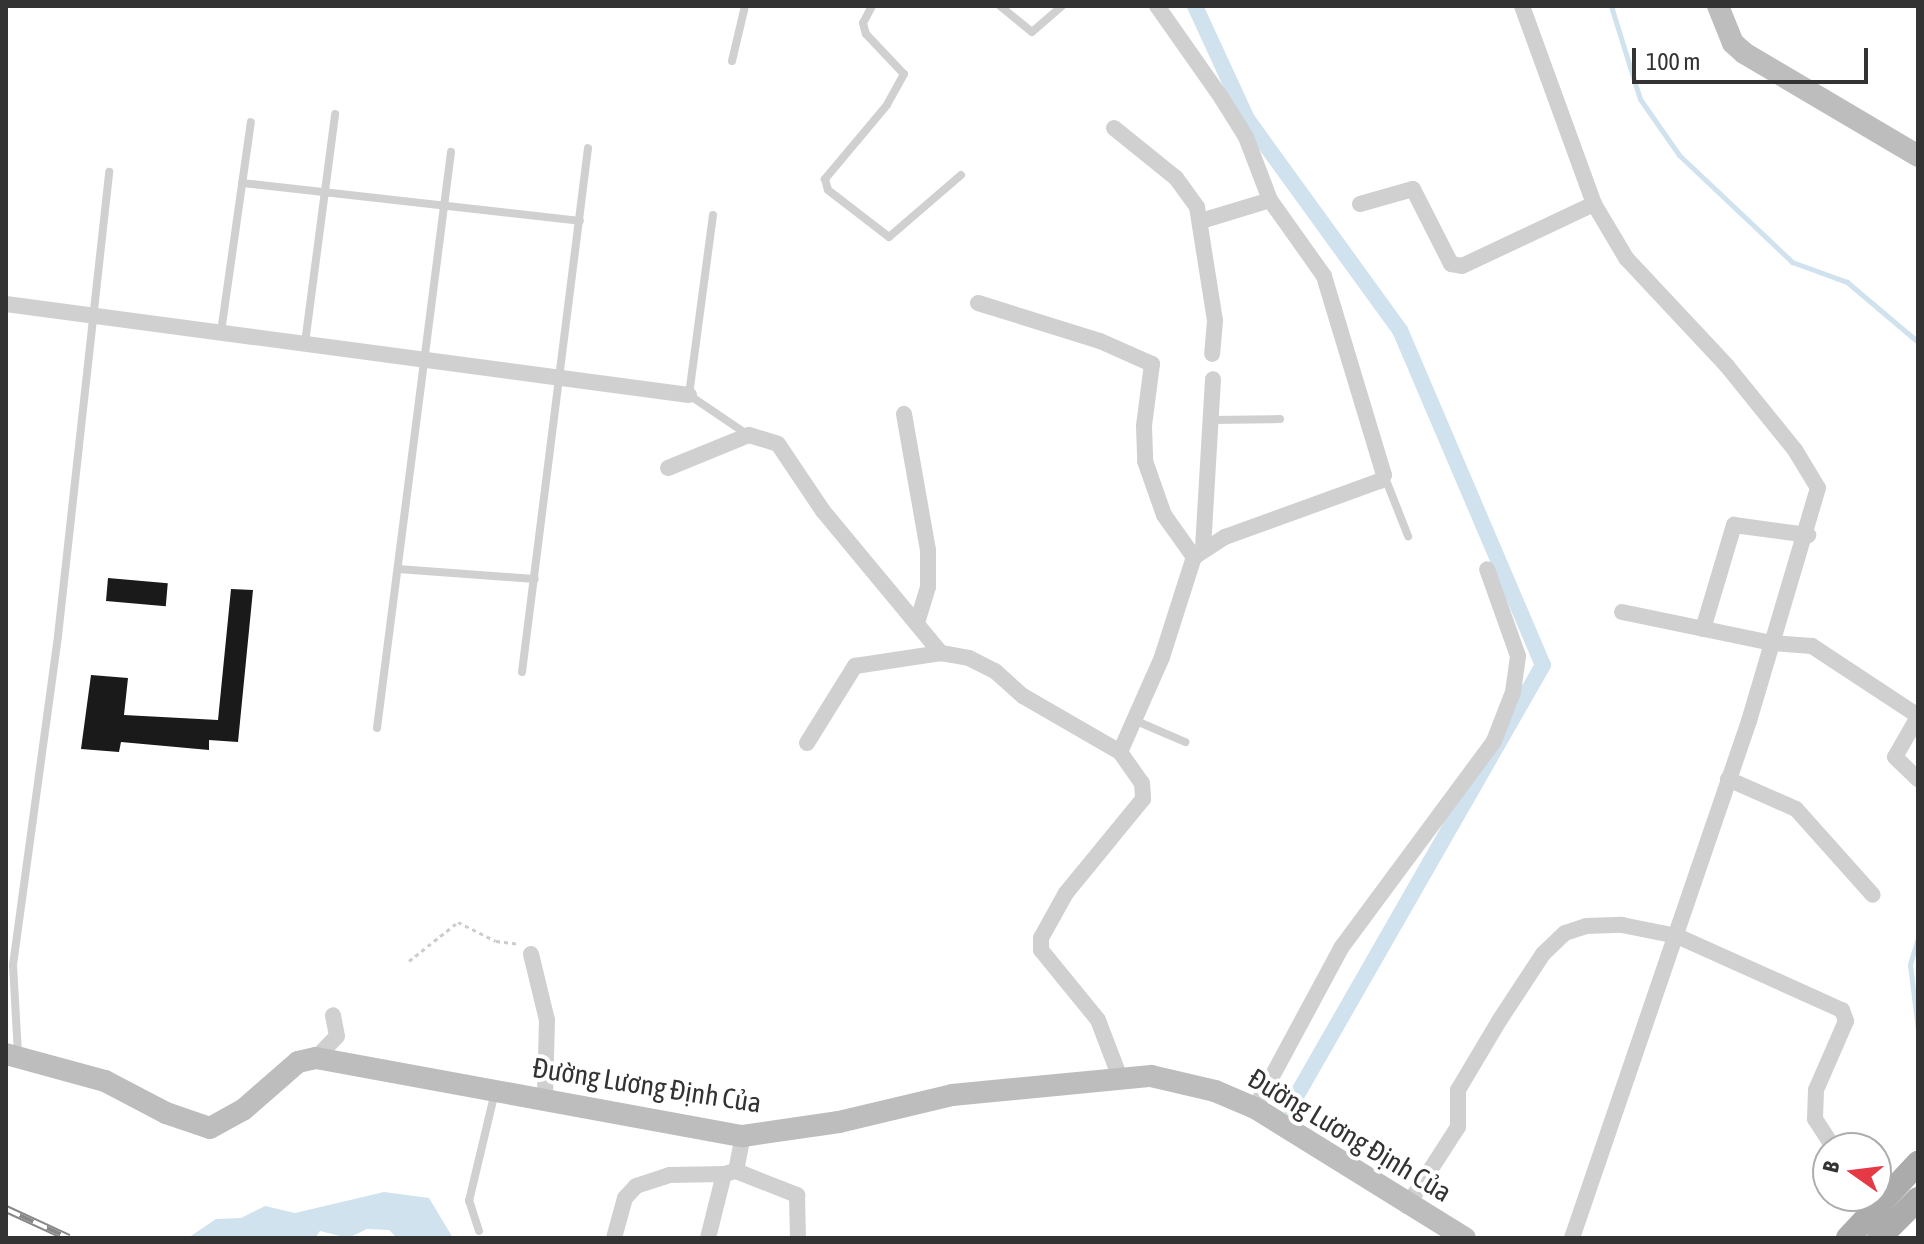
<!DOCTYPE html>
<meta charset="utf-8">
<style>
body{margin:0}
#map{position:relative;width:1924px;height:1244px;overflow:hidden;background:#fff;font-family:"Asap Condensed",sans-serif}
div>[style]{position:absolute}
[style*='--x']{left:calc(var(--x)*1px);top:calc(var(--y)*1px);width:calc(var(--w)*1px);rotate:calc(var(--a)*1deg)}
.water>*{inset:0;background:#cfe2ee}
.stream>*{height:5px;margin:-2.5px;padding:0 2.5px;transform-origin:2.5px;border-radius:2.5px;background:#cfe2ee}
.canal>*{height:16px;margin:-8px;padding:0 8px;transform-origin:8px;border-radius:8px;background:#cfe2ee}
.building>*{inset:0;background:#1a1a1a;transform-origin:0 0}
.path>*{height:3px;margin-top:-1.5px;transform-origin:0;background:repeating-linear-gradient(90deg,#cdcdcd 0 4px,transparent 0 8px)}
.lane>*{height:8px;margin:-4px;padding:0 4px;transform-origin:4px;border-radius:4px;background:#d0d0d0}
.street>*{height:16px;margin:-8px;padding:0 8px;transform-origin:8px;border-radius:8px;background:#d0d0d0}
.secondary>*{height:22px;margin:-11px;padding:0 11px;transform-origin:11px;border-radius:11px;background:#bdbdbd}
.primary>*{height:24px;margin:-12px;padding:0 12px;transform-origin:12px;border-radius:12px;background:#ababab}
.rail>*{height:8px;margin-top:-4px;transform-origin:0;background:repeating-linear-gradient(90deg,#fff 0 15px,#888 0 30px);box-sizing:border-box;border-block:2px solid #888}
span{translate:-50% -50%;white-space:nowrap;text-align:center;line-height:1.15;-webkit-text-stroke:8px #fff;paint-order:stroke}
.street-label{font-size:28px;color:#333}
.frame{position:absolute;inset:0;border:8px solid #333;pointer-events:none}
.north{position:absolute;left:1812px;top:1132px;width:80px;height:80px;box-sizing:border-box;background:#fff;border:2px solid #adadad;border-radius:50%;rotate:284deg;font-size:22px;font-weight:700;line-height:32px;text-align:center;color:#333}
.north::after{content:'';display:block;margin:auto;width:28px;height:36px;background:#e63946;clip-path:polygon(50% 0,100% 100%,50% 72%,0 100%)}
.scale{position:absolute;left:1632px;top:48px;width:236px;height:36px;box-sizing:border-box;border:4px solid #333;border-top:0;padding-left:10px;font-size:24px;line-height:28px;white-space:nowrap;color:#333;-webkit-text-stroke:6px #fff;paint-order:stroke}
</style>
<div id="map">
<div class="water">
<div style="clip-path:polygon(384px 1192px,429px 1198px,453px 1238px,397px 1238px,389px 1230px,367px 1229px,348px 1238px,320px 1231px,315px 1238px,188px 1238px,216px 1219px,241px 1218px,265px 1206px,295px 1213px)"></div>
</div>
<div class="stream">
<div style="--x:1611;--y:6;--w:97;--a:72.7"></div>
<div style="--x:1640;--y:99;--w:68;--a:55.1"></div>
<div style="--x:1679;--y:155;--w:156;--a:43.4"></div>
<div style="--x:1792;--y:262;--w:59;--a:20"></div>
<div style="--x:1847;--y:282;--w:93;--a:40.2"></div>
<div style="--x:1918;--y:938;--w:28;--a:107"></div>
<div style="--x:1910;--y:965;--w:64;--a:82.9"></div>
</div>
<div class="canal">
<div style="--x:1195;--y:6;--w:124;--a:65.3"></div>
<div style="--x:1247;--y:119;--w:261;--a:54.1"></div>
<div style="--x:1400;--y:330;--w:364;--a:66.9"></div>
<div style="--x:1543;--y:665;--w:509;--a:119.79"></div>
</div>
<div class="building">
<div style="left:108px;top:578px;width:60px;height:23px;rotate:5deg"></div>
<div style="clip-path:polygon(231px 589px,253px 590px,238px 742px,209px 740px,209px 750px,121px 742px,119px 752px,81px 749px,91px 675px,128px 678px,124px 715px,218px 720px)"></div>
</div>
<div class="path">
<div style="--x:409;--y:961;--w:63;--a:-38.5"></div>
<div style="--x:458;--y:922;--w:42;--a:26.6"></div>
<div style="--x:496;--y:941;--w:23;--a:7"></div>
</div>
<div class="lane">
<div style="--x:872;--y:6;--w:19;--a:118"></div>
<div style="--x:863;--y:23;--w:11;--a:75"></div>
<div style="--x:866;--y:34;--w:55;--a:46.5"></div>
<div style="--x:904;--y:74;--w:35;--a:119"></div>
<div style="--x:887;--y:105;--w:97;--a:130"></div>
<div style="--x:825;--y:179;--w:11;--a:75"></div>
<div style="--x:828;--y:190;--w:77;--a:37.6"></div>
<div style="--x:889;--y:237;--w:95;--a:-40.7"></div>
<div style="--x:1000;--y:6;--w:41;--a:39.1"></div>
<div style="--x:1032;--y:32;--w:40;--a:-41"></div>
<div style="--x:732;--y:61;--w:57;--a:-76.7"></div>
<div style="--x:242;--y:183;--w:340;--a:6.4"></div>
<div style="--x:713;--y:215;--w:182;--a:97.6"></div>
<div style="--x:689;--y:395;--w:71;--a:34.1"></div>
<div style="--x:221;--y:332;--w:212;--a:-81.9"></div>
<div style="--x:305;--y:343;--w:231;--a:-82.5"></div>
<div style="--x:1212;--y:420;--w:68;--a:-0.8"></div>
<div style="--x:1384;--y:475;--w:66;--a:68.5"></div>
<div style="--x:398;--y:569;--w:137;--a:4.2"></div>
<div style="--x:522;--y:672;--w:528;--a:-82.82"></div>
<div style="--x:1134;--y:720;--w:56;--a:23.3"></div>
<div style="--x:377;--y:728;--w:581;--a:-82.68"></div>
<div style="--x:18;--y:1054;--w:89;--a:-93.2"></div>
<div style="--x:13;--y:965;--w:332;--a:-82.2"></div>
<div style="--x:58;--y:636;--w:467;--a:-83.7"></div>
<div style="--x:479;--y:1231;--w:32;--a:-108"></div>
<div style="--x:469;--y:1201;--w:112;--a:-76.6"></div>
</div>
<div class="street">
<div style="--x:1522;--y:6;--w:211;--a:70"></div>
<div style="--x:1594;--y:204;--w:63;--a:59.3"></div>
<div style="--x:1626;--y:258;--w:148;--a:46.9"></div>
<div style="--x:1727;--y:366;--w:108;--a:51"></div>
<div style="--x:1795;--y:450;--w:44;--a:58.8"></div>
<div style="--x:1818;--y:488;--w:243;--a:106.5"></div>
<div style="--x:1749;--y:721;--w:546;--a:108.9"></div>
<div style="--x:1114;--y:128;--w:80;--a:38.9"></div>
<div style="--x:1176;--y:178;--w:36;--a:54"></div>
<div style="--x:1197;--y:207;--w:115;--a:81"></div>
<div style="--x:1215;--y:321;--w:33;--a:95"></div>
<div style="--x:1360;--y:204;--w:55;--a:-15.8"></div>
<div style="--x:1413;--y:189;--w:84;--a:63.1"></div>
<div style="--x:1451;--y:264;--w:11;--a:10"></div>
<div style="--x:1462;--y:266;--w:146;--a:-25.2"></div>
<div style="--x:1201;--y:221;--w:72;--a:-16.9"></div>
<div style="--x:978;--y:303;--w:128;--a:17.3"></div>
<div style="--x:1100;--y:341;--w:57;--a:23.9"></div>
<div style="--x:1152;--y:364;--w:63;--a:97.4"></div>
<div style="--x:1144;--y:426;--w:35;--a:88"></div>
<div style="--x:1145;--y:461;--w:57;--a:70.6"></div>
<div style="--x:1164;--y:515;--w:52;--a:54.5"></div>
<div style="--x:6;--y:304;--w:689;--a:7.59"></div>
<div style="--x:904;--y:414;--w:138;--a:80"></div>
<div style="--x:928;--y:550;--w:37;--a:90"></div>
<div style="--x:928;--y:587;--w:34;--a:107"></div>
<div style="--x:668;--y:468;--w:87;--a:-22.2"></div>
<div style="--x:749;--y:435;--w:30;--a:17"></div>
<div style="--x:778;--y:444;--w:81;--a:56.1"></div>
<div style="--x:823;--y:511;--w:185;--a:50.3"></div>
<div style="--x:941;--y:653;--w:28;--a:10"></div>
<div style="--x:969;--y:658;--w:29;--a:27"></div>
<div style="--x:995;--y:671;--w:38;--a:42"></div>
<div style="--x:1023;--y:696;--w:112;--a:30"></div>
<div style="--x:1120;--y:752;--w:38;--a:55"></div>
<div style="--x:1142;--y:783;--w:16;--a:86"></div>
<div style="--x:1143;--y:799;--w:122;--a:129.3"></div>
<div style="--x:1066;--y:893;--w:51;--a:119.1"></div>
<div style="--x:1041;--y:938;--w:12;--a:90"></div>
<div style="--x:1041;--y:950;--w:90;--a:50.8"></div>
<div style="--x:1098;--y:1020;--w:62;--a:69.2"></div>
<div style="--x:1203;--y:548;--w:169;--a:-86.6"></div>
<div style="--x:1622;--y:612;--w:153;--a:11.7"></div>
<div style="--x:1772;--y:643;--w:40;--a:4.3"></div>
<div style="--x:1812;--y:646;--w:127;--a:33.4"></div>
<div style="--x:1703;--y:629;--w:109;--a:-73.4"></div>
<div style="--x:1734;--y:525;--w:75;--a:7.7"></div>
<div style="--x:1918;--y:717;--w:46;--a:119.9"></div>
<div style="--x:1895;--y:757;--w:32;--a:44"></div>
<div style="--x:807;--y:743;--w:91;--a:-58.1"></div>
<div style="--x:855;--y:666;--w:87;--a:-8.6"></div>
<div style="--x:1120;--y:752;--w:104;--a:-66.1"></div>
<div style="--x:1162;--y:657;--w:105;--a:-72.3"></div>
<div style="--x:1194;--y:557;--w:37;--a:-33"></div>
<div style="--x:1225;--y:537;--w:165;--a:-19.9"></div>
<div style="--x:1380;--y:481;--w:7;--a:-56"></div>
<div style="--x:1384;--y:475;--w:208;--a:-106.8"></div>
<div style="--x:1324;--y:276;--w:93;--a:-125.4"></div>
<div style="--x:1270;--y:200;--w:67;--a:-110.9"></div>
<div style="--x:1246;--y:137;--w:47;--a:-122"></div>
<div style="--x:1221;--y:97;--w:111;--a:-125.1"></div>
<div style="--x:1728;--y:779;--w:74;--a:23.8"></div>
<div style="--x:1796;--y:809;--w:115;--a:48.2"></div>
<div style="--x:531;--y:954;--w:68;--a:76.4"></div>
<div style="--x:547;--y:1020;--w:79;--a:91.5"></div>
<div style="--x:316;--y:1058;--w:30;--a:-46"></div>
<div style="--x:337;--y:1036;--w:21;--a:-101"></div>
<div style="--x:1255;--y:1108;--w:182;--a:-61.7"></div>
<div style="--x:1341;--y:948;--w:257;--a:-53.5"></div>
<div style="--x:1494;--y:741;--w:53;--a:-68.8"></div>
<div style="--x:1513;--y:692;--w:36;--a:-82"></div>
<div style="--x:1518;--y:656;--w:92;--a:-109.6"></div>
<div style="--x:736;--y:1171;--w:66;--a:21.5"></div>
<div style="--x:797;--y:1195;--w:43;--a:88.7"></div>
<div style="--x:1407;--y:1206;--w:94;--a:-57.2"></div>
<div style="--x:1458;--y:1127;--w:37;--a:-90"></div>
<div style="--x:1458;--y:1090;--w:80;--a:-59.3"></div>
<div style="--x:1499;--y:1021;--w:80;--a:-56.7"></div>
<div style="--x:1543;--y:954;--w:30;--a:-44"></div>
<div style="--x:1565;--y:933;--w:22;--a:-18"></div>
<div style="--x:1586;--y:926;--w:36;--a:-2"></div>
<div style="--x:1622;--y:925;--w:56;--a:11.3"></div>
<div style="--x:1677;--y:936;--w:181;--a:24.2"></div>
<div style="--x:1842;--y:1010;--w:12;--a:70"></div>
<div style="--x:1846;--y:1021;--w:75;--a:113.5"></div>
<div style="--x:1816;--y:1090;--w:29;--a:92"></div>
<div style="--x:1815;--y:1119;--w:35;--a:57"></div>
<div style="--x:614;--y:1238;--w:41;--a:-74.6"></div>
<div style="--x:625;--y:1198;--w:16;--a:-47"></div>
<div style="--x:636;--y:1186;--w:35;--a:-18"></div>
<div style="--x:669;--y:1175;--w:55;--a:-1"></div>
<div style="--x:708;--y:1238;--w:66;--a:-76"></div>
<div style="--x:724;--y:1174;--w:12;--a:-14"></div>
<div style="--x:736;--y:1171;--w:36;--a:-79"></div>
</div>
<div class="secondary">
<div style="--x:1718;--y:6;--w:40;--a:68"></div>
<div style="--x:1733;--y:43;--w:15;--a:42"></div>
<div style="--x:1744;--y:53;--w:202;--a:30.6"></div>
<div style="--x:6;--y:1054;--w:103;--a:15.3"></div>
<div style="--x:105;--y:1081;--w:69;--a:27.7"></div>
<div style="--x:166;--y:1113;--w:46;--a:18.8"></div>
<div style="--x:210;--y:1128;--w:38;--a:-29"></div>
<div style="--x:243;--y:1110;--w:73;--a:-41.1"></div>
<div style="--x:298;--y:1062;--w:18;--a:-13"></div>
<div style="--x:316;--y:1058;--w:434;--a:10.4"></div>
<div style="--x:743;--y:1136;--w:97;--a:-8.3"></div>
<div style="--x:839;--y:1122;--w:116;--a:-13.4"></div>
<div style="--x:952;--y:1095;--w:200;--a:-5.5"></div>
<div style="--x:1151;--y:1076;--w:66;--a:13.2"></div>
<div style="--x:1215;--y:1091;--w:43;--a:23"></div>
<div style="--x:1255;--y:1108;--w:247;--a:31.8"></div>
</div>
<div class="primary">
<div style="--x:1848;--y:1238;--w:103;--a:-47"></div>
<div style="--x:1879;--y:1238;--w:55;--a:-45"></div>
</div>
<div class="rail">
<div style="--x:6;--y:1209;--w:69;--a:24.7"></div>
</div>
<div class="street-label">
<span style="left:647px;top:1085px;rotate:9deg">Đường Lương Định Của</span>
<span style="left:1350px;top:1135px;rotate:31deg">Đường Lương Định Của</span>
</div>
<div class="frame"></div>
<div class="north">B</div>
<div class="scale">100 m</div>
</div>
